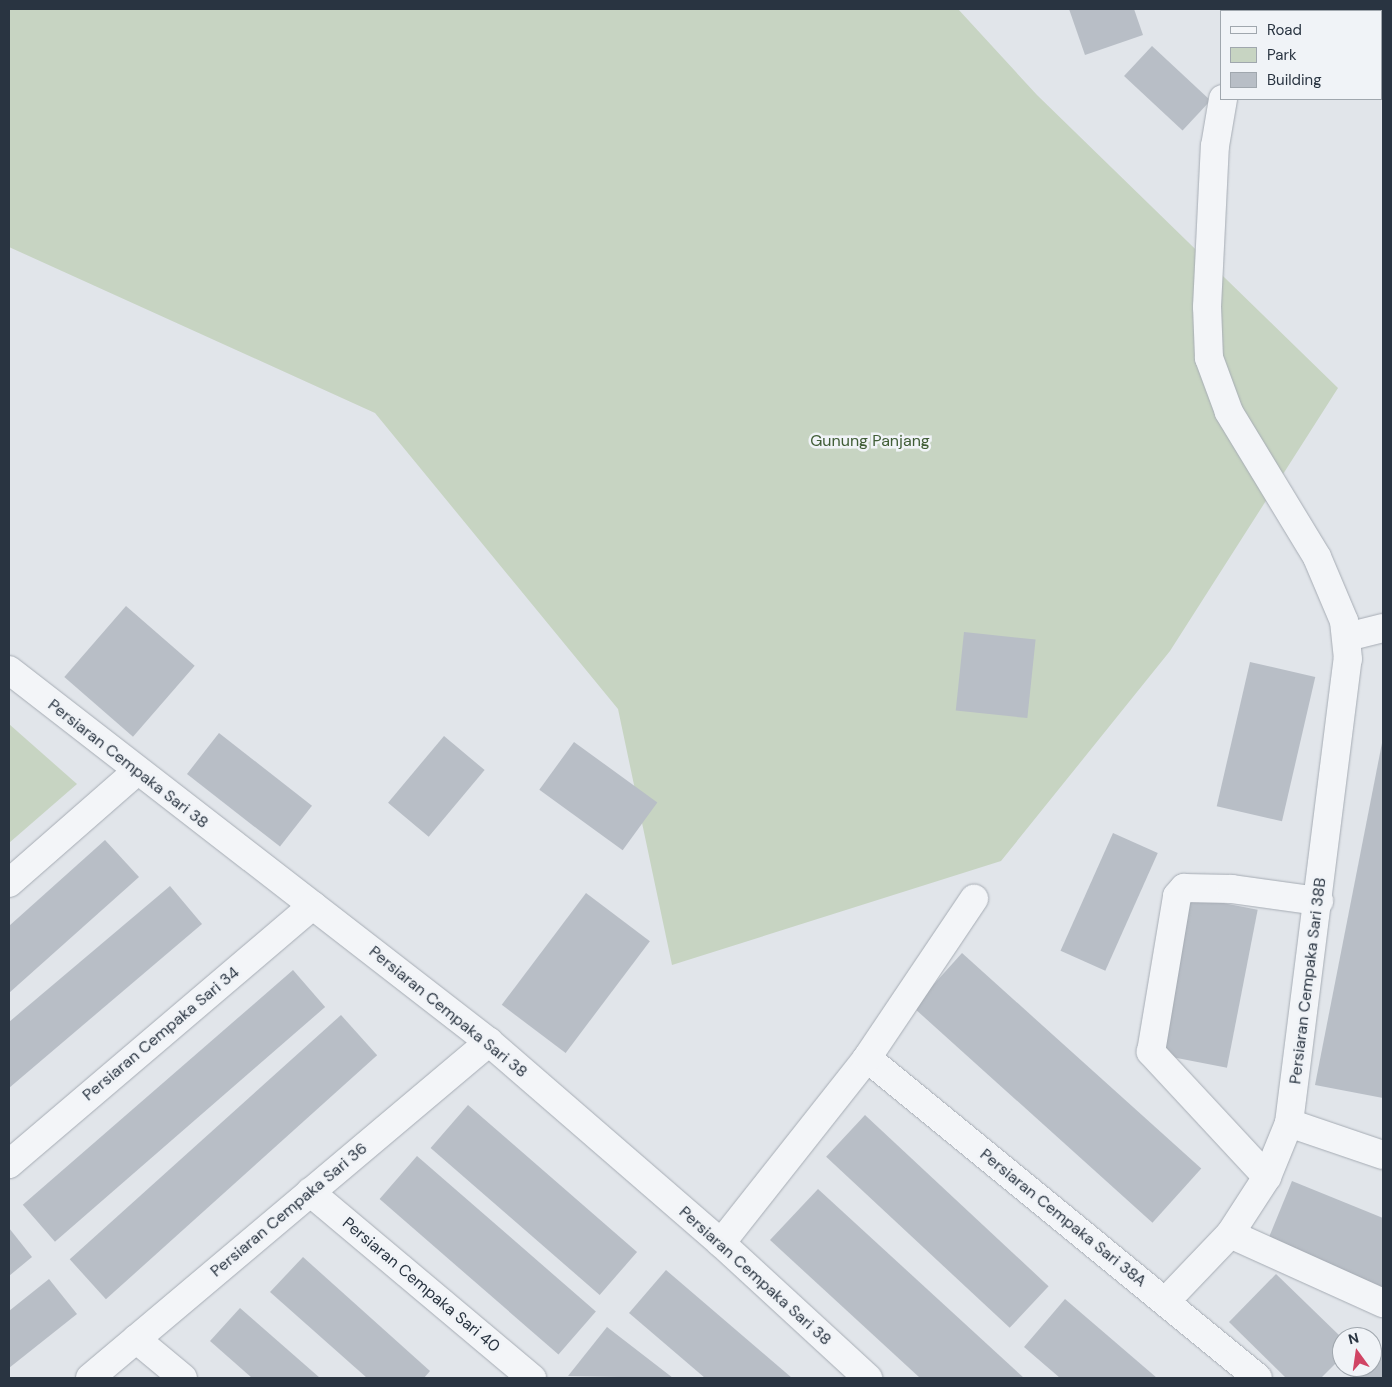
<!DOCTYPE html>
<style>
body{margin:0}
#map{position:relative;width:1392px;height:1387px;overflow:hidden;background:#e1e5ea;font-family:"DM Sans",sans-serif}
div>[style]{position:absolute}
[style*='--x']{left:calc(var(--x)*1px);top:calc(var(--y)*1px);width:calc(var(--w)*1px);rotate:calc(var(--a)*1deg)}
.green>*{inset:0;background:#c7d4c2}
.building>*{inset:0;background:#b8bec6;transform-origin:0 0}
.roads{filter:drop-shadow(0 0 1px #a6acb4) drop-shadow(0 0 1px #a6acb4)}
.minor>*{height:28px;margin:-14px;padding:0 14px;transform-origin:14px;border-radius:14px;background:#f3f5f8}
span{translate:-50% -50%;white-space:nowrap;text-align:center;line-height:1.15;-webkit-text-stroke:5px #f0f3f7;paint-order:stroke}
.park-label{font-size:16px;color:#405d36}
.street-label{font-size:16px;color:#293441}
.frame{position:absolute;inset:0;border:10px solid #293441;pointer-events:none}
.legend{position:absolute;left:1220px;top:10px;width:162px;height:90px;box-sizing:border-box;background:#f0f3f7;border:1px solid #a0a7ae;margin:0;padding:6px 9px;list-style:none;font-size:15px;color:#293441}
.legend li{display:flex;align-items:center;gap:10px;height:25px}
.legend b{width:25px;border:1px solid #a0a7ae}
.north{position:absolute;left:1332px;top:1327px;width:50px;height:50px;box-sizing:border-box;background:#f0f3f7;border:1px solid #a0a7ae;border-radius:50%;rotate:346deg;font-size:14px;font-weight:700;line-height:20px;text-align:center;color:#293441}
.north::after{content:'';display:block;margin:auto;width:18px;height:22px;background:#d04464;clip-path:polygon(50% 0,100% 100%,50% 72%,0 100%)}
</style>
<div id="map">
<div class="green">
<div style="clip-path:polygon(9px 9px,958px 9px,1037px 95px,1338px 388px,1170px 651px,1001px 861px,672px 965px,618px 709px,375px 413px,9px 247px)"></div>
<div style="clip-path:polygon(9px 724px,77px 784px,9px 843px)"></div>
</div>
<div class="building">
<div style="clip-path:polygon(1069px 9px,1134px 9px,1143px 35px,1085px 55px)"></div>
<div style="left:1152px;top:46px;width:80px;height:41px;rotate:43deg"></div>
<div style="left:126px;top:606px;width:91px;height:94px;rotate:41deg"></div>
<div style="left:964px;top:632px;width:72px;height:79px;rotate:6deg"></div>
<div style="left:1250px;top:662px;width:67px;height:148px;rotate:13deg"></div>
<div style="left:219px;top:733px;width:118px;height:52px;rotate:38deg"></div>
<div style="left:444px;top:736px;width:53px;height:87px;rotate:40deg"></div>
<div style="left:574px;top:742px;width:103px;height:59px;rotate:36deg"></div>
<div style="clip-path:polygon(1382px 743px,1383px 743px,1383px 1098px,1315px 1085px)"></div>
<div style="left:1113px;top:833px;width:49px;height:129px;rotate:24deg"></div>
<div style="clip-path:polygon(105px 840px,139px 877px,9px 993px,9px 926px)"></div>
<div style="clip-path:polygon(170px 886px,202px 924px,9px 1088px,9px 1022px)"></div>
<div style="left:586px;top:893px;width:80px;height:140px;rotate:37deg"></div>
<div style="left:1187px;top:896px;width:72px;height:161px;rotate:11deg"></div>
<div style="left:962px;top:953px;width:322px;height:73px;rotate:42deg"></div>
<div style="left:293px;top:970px;width:49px;height:358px;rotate:49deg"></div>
<div style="left:341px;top:1015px;width:54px;height:365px;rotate:48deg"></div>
<div style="left:468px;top:1105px;width:224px;height:57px;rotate:41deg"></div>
<div style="left:865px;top:1115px;width:251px;height:57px;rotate:43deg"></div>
<div style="left:417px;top:1156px;width:237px;height:57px;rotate:41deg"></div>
<div style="clip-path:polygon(1292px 1181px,1383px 1218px,1383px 1289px,1267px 1242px)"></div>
<div style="clip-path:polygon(818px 1189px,1024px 1378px,920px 1378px,770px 1240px)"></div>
<div style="clip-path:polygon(9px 1228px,32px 1257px,9px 1276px)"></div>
<div style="clip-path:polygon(303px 1257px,430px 1371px,424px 1378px,367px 1378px,270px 1292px)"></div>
<div style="clip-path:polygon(666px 1270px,792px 1378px,705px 1378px,629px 1313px)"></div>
<div style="clip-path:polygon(1276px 1274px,1342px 1338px,1342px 1357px,1321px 1378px,1286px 1378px,1229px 1322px)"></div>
<div style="clip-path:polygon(49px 1279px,77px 1314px,9px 1368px,9px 1311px)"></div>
<div style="clip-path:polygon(1065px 1299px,1157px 1378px,1060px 1378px,1024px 1347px)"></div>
<div style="clip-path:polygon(240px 1308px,320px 1378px,252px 1378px,210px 1341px)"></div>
<div style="clip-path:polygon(607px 1327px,673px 1378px,568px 1376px)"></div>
<div style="clip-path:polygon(1383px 1346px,1383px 1378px,1355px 1378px,1365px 1367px,1372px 1367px,1372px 1359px)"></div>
</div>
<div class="roads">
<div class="minor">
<div style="--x:1237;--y:11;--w:2;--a:-90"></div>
<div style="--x:1347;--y:637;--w:37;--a:-14"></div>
<div style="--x:9;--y:670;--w:607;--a:37.78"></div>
<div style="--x:489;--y:1042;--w:307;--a:40.9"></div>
<div style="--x:721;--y:1243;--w:200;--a:42.6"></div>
<div style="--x:9;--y:883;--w:169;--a:-41.2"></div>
<div style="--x:867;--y:1058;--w:505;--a:39.3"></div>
<div style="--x:1289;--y:1123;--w:99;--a:18.8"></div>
<div style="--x:9;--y:1164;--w:399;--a:-40.4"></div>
<div style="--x:1267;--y:1177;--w:171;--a:-132.9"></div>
<div style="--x:1151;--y:1052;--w:158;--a:-80.5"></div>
<div style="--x:1177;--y:896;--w:11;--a:-49"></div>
<div style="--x:1184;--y:888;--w:48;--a:1.2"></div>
<div style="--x:1232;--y:889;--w:88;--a:7.9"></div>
<div style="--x:310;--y:1192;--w:290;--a:40"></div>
<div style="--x:1230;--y:1234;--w:168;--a:24.3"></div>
<div style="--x:721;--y:1243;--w:236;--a:-51.7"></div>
<div style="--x:867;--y:1058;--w:192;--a:-56.1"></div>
<div style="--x:1166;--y:1301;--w:93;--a:-46.3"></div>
<div style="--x:1230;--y:1234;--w:68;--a:-57"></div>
<div style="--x:1267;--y:1177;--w:58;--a:-67.8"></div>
<div style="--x:1289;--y:1123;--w:468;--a:-82.8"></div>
<div style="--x:1348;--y:659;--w:38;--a:-96"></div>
<div style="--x:1344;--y:621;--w:69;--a:-112.9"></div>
<div style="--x:1317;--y:557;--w:170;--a:-121.3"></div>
<div style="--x:1229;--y:412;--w:58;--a:-110.3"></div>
<div style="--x:1209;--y:358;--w:51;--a:-92.2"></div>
<div style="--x:1207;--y:307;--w:161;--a:-87.2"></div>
<div style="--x:1215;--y:146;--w:48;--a:-80.3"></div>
<div style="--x:136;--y:1339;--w:61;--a:39.7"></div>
<div style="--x:90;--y:1378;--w:522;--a:-40.1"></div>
</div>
</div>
<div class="park-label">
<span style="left:870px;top:441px">Gunung Panjang</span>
</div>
<div class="street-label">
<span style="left:128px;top:764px;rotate:38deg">Persiaran Cempaka Sari 38</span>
<span style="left:1308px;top:981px;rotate:-83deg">Persiaran Cempaka Sari 38B</span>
<span style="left:448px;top:1012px;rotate:39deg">Persiaran Cempaka Sari 38</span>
<span style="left:161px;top:1034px;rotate:-40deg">Persiaran Cempaka Sari 34</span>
<span style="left:289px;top:1210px;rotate:-40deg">Persiaran Cempaka Sari 36</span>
<span style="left:1063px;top:1218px;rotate:39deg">Persiaran Cempaka Sari 38A</span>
<span style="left:755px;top:1276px;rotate:42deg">Persiaran Cempaka Sari 38</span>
<span style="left:421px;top:1285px;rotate:40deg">Persiaran Cempaka Sari 40</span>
</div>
<div class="frame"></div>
<ul class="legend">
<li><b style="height:6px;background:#f3f5f8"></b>Road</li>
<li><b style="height:14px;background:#c7d4c2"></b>Park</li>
<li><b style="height:14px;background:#b8bec6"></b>Building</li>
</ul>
<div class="north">N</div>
</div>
